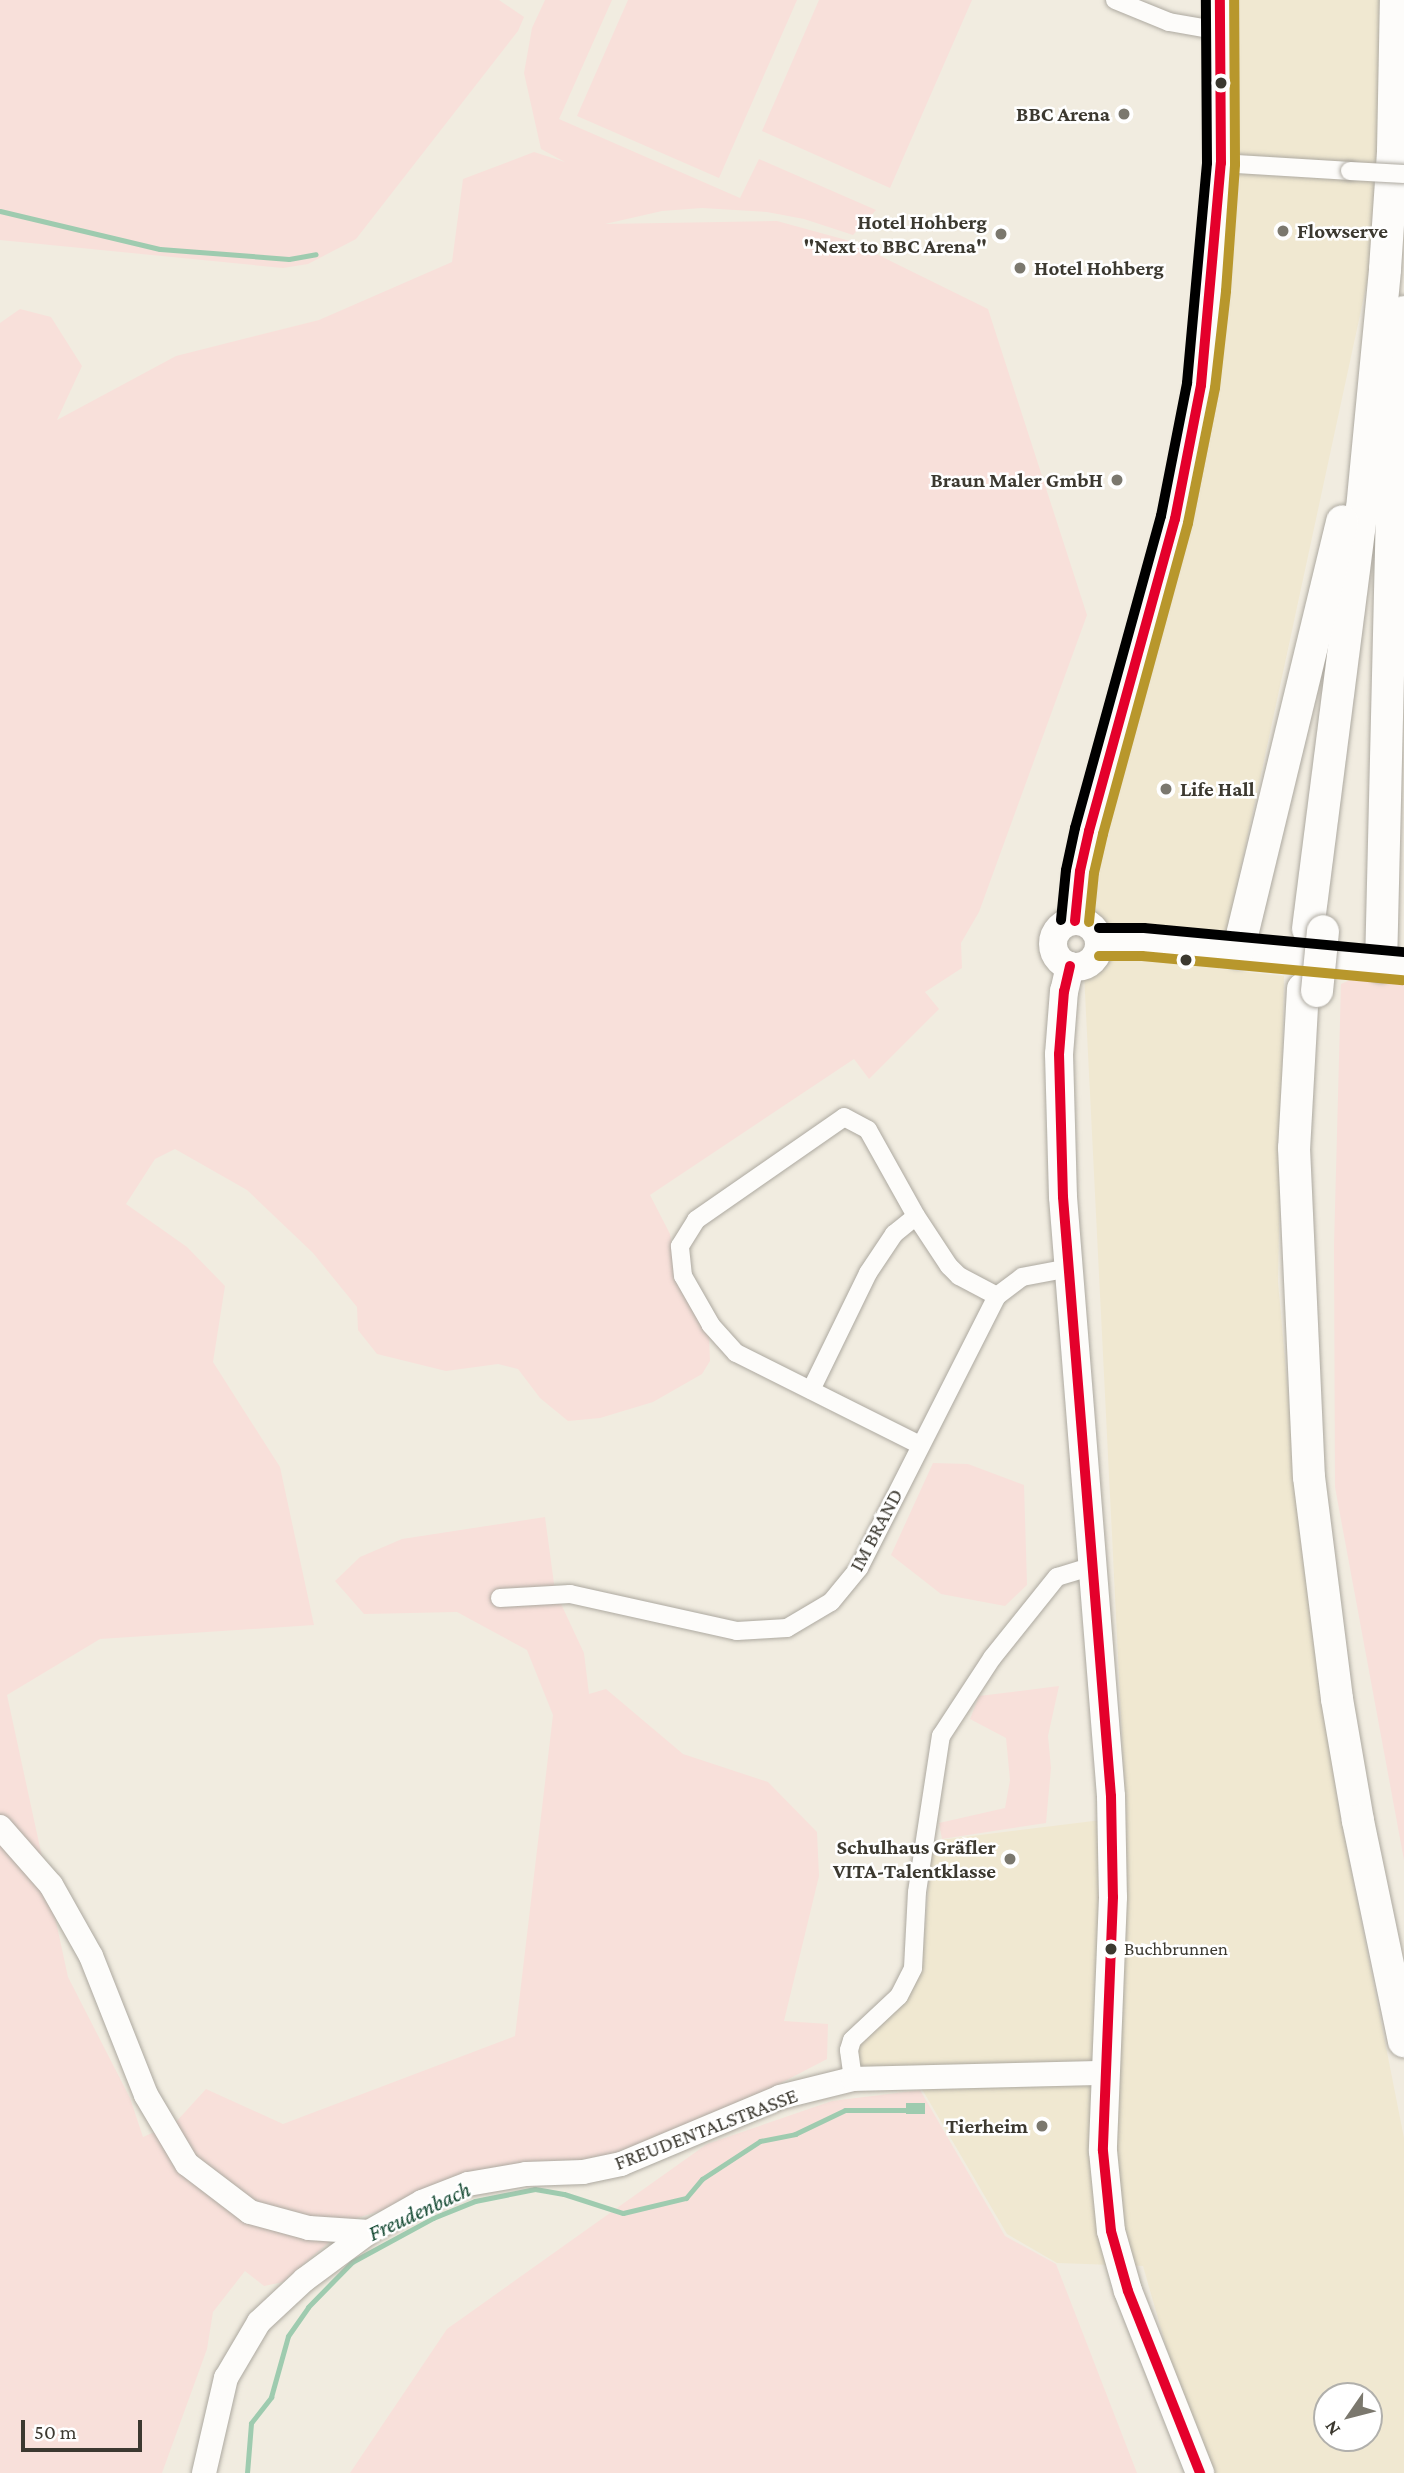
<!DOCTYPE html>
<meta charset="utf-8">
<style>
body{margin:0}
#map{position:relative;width:1404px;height:2473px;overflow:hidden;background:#f1ece0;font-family:"Crimson Pro",serif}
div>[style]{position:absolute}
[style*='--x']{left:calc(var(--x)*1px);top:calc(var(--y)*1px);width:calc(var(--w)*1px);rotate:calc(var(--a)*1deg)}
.built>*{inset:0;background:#f0e8d1}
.green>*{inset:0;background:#f8e0da}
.water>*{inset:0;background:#9ecbaf;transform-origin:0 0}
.stream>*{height:5px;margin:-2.5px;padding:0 2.5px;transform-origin:2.5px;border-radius:2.5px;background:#9ecbaf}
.roads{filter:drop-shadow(0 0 2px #ada9a0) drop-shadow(0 0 2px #ada9a0)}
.street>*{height:18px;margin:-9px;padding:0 9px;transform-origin:9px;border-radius:9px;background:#fdfcfa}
.secondary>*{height:24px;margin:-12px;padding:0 12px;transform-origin:12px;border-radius:12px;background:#fdfcfa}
.primary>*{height:28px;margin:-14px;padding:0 14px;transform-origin:14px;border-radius:14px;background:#fdfcfa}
.primary>.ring{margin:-14px;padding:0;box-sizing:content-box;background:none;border:28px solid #fdfcfa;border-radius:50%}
.highway>*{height:32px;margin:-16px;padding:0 16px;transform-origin:16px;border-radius:16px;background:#fdfcfa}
.bridges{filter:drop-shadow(0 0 2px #ada9a0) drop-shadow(0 0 2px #ada9a0)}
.street-bridge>*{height:18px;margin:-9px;padding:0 9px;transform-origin:9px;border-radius:9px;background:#fdfcfa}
.highway-bridge>*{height:32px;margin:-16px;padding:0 16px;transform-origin:16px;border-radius:16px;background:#fdfcfa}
.bus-1>*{height:10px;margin:-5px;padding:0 5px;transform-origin:5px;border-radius:5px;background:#e4002b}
.bus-2>*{height:10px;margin:-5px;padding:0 5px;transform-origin:5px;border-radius:5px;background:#b8972c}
.bus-3>*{height:10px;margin:-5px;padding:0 5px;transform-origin:5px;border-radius:5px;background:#000}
.dots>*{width:19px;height:19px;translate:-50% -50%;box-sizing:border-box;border:4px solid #fff;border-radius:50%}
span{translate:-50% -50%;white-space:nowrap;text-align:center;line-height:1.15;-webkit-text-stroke:5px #fff;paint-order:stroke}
.bus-label{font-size:19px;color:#3c3930}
.left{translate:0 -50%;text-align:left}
.poi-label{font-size:21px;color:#3c3930;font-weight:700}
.right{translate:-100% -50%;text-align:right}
.street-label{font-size:21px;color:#3c3930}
.water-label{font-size:23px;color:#154a33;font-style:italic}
.north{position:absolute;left:1313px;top:2382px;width:70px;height:70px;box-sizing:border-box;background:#fff;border:2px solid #b1b0ac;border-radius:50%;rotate:235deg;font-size:19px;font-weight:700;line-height:28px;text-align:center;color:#3c3930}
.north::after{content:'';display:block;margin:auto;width:24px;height:32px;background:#7b786e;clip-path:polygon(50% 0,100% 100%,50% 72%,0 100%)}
.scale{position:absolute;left:21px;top:2420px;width:121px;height:32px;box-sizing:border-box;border:4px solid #3c3930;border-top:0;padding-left:9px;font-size:21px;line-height:24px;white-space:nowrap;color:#3c3930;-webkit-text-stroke:5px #fff;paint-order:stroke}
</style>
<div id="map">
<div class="built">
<div style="clip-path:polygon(evenodd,1234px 0,1383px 0,1374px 250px,1219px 969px,1284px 976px,1278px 1282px,1299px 1514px,1338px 1804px,1404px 2138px,1404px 2473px,1212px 2473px,1170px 2360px,1143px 2266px,1057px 2263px,1007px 2234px,909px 2067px,858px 2070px,859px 2037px,904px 2001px,922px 1966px,932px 1841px,1126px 1817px,1084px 973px,1111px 794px,1190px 511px,1212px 407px,1232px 208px,1234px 0,1327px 2396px,1369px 2396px,1369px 2438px,1327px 2438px,1327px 2396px)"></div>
</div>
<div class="green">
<div style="clip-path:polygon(0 0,499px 0,524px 17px,518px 31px,356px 239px,308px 264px,283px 268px,0 240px)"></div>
<div style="clip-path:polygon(545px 0,612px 0,559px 119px,740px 198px,759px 159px,876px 210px,853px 235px,804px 219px,767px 212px,702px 208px,662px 211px,605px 224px,777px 221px,850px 241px,988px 309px,1087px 615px,979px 912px,961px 943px,962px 968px,925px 992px,939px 1009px,869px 1079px,854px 1059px,650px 1195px,670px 1234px,677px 1279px,709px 1335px,710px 1361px,702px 1374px,653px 1402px,600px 1418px,568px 1421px,540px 1398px,518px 1369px,498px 1364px,446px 1371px,377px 1354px,358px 1330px,357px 1307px,313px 1253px,247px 1190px,175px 1149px,155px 1159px,126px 1204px,187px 1247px,225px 1286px,213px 1362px,280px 1467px,314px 1625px,100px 1639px,7px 1695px,68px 1977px,130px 2098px,143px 2137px,175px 2123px,206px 2089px,283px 2124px,515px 2036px,553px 1715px,527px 1650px,457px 1612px,364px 1614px,335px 1581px,360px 1557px,402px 1539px,545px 1517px,555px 1591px,584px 1653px,589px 1694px,606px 1689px,683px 1754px,768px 1782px,817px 1832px,819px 1876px,784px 2021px,828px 2024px,827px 2059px,741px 2104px,617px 2157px,523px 2168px,357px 2218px,283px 2282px,264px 2286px,245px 2271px,213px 2312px,207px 2349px,162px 2473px,0 2473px,0 323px,20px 309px,51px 317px,82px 366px,57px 420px,176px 356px,319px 320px,452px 262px,463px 179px,534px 152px,565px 162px,541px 149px,524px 73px,532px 28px)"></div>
<div style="clip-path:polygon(628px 0,797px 0,719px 178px,577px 116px)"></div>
<div style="clip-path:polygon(819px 0,972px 0,890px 188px,762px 131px)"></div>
<div style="clip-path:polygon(1381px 966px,1404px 966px,1404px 1860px,1335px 1487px,1334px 1246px,1341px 984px)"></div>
<div style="clip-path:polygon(933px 1463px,968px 1464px,1024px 1485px,1027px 1585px,1005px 1606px,941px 1594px,891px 1555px)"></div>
<div style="clip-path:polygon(1059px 1686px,1048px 1736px,1051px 1768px,1046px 1823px,942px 1839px,939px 1823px,1005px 1808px,1010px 1780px,1006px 1738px,970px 1719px,979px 1696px)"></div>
<div style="clip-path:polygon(920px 2090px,1005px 2236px,1056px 2264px,1137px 2473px,350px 2473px,447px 2329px,707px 2144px,832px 2101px)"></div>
</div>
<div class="water">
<div style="left:925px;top:2103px;width:11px;height:19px;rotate:90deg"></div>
</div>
<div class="stream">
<div style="--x:0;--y:211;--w:164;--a:13.4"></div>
<div style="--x:160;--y:249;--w:129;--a:4.4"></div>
<div style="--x:289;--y:259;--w:27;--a:-10"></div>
<div style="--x:247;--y:2473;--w:50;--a:-85.4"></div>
<div style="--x:251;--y:2423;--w:33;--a:-52"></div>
<div style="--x:271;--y:2397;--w:63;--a:-74.4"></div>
<div style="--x:288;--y:2336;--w:35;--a:-55"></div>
<div style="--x:308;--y:2307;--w:63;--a:-45.6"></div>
<div style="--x:352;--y:2262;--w:92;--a:-28.5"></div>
<div style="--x:433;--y:2218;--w:45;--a:-22"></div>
<div style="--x:475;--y:2201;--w:61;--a:-11.3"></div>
<div style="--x:535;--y:2189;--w:29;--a:10"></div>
<div style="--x:564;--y:2194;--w:62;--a:17.9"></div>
<div style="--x:623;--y:2213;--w:65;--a:-13.4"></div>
<div style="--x:686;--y:2198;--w:25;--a:-50"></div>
<div style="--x:702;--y:2179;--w:69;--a:-33.2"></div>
<div style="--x:760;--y:2141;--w:36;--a:-11"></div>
<div style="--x:795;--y:2134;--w:55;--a:-25.6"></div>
<div style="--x:845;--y:2110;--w:66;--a:0"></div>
</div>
<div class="roads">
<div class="street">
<div style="--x:1115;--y:0;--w:58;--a:22.2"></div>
<div style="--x:1169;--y:22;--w:53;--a:9.8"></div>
<div style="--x:1221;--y:163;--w:129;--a:3.5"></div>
<div style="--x:811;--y:1390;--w:130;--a:-64"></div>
<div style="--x:868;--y:1273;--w:47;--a:-56.3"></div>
<div style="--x:894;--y:1234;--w:28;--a:-39"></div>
<div style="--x:920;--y:1445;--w:206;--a:-153.4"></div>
<div style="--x:736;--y:1353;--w:38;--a:-132"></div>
<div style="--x:711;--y:1325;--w:56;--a:-119.7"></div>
<div style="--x:683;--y:1276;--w:30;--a:-96"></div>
<div style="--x:680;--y:1246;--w:31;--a:-58"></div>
<div style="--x:696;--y:1220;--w:180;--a:-34.8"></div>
<div style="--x:844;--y:1117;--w:27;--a:28"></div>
<div style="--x:868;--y:1130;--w:98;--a:60.8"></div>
<div style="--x:916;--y:1216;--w:60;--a:56.6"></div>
<div style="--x:949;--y:1266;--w:14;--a:45"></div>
<div style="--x:959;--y:1276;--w:43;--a:27.8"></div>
<div style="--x:500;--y:1598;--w:70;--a:-3.3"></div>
<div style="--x:570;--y:1594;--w:171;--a:12.5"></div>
<div style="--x:737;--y:1631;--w:50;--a:-3.4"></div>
<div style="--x:787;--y:1628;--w:51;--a:-30.6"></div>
<div style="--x:831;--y:1602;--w:44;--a:-50.5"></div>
<div style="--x:859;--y:1568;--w:305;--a:-63.1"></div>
<div style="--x:997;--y:1296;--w:31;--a:-37"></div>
<div style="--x:1022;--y:1277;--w:48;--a:-10.8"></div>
<div style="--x:853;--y:2079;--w:29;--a:-98"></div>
<div style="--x:849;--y:2050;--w:10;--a:-73"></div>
<div style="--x:852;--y:2040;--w:64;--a:-43.1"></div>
<div style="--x:899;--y:1996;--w:31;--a:-63"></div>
<div style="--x:913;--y:1968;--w:76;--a:-87"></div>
<div style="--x:917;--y:1892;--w:158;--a:-81.3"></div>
<div style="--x:941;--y:1736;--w:93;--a:-56.8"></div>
<div style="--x:992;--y:1658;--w:104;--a:-51.3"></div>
<div style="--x:1057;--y:1577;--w:39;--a:-17"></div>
</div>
<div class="secondary">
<div style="--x:1099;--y:942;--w:44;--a:0"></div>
<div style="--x:1143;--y:942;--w:262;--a:5.3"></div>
<div style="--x:0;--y:1827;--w:77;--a:48.7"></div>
<div style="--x:51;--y:1885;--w:81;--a:60.6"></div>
<div style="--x:91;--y:1956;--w:149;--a:68.4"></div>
<div style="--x:146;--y:2095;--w:80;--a:59.3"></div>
<div style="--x:187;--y:2164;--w:79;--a:37.3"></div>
<div style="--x:250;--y:2212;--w:61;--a:15.2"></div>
<div style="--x:309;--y:2228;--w:60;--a:3.8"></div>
<div style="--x:204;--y:2473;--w:98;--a:-77"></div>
<div style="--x:226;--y:2378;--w:65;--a:-59.5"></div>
<div style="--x:259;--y:2322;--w:62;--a:-43"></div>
<div style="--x:304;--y:2280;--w:81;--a:-36.4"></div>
<div style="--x:369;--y:2232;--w:61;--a:-29.5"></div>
<div style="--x:422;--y:2202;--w:49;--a:-21.4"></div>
<div style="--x:468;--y:2184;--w:59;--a:-9.8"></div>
<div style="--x:526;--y:2174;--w:57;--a:-2"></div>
<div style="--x:583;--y:2172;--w:39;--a:-12"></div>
<div style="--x:621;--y:2164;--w:173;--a:-22.8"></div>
<div style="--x:780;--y:2097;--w:75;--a:-13.9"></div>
<div style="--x:853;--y:2079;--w:253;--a:-1.4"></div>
</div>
<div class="primary">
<div class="ring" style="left:1053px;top:921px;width:18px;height:18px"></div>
<div style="--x:1075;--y:921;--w:50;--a:-84.3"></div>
<div style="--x:1080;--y:871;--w:41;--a:-77.3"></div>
<div style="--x:1089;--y:831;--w:324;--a:-74.6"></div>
<div style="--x:1175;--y:519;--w:136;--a:-79"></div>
<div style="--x:1201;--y:385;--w:96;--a:-83.4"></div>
<div style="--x:1212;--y:290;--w:127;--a:-85.9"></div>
<div style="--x:1221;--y:163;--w:163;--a:-90.4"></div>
<div style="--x:1070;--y:966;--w:26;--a:103"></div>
<div style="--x:1064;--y:991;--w:63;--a:94.5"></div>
<div style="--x:1059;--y:1054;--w:143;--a:88.4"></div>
<div style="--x:1063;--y:1197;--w:601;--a:85.42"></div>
<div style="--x:1111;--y:1796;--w:101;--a:88.9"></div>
<div style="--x:1113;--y:1897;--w:254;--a:92.3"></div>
<div style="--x:1103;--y:2151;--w:80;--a:84.3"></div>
<div style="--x:1111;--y:2231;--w:62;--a:74.2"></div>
<div style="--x:1128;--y:2291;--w:196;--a:68.4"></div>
</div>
<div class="highway">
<div style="--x:1387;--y:447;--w:136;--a:-82.8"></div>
<div style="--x:1308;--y:929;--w:423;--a:-82.7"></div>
<div style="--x:1362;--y:509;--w:241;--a:-84.5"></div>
<div style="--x:1385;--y:269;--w:118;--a:-86.1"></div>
<div style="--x:1393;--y:151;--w:151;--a:-88.9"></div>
<div style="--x:1238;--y:952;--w:443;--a:-76.4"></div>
<div style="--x:1381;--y:966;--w:541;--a:-88.62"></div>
<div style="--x:1303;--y:989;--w:159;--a:93.2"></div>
<div style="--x:1294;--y:1148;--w:329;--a:87.4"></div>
<div style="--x:1309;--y:1477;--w:224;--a:82.8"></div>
<div style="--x:1337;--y:1699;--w:124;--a:80.2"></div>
<div style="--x:1358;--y:1821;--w:225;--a:78.2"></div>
</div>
</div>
<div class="bridges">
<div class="street-bridge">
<div style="--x:1350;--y:171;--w:54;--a:3.2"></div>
</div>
<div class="highway-bridge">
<div style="--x:1317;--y:991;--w:60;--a:-84.3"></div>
</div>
</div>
<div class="bus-1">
<div style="--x:1075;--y:921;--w:50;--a:-84.3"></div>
<div style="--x:1080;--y:871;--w:41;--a:-77.3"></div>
<div style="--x:1089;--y:831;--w:324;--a:-74.6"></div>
<div style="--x:1175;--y:519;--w:136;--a:-79"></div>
<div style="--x:1201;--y:385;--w:223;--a:-84.9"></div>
<div style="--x:1221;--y:163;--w:163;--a:-90.4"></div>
<div style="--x:1070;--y:966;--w:26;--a:103"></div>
<div style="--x:1064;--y:991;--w:63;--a:94.5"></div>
<div style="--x:1059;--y:1054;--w:143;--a:88.4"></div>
<div style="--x:1063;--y:1197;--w:601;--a:85.42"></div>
<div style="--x:1111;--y:1796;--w:101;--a:88.9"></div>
<div style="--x:1113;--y:1897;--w:254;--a:92.3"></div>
<div style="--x:1103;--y:2151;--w:80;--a:84.3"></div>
<div style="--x:1111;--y:2231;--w:62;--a:74.2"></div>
<div style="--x:1128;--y:2291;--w:196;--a:68.4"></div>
</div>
<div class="bus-2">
<div style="--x:1089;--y:922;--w:49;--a:-84.2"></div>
<div style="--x:1094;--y:873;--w:40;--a:-77"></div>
<div style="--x:1103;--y:834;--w:322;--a:-74.7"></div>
<div style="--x:1188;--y:523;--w:138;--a:-78.7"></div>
<div style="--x:1215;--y:388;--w:98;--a:-83.5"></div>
<div style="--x:1226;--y:291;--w:127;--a:-85.9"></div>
<div style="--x:1235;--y:164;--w:164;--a:-90.3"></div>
<div style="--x:1099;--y:956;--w:43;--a:0"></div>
<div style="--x:1142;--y:956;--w:262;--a:5.3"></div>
</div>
<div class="bus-3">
<div style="--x:1061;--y:920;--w:50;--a:-84.3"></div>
<div style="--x:1066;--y:870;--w:43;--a:-77.9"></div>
<div style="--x:1075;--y:828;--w:324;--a:-74.6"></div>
<div style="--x:1161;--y:516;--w:136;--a:-78.9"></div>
<div style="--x:1187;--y:383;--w:221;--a:-84.8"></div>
<div style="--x:1207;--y:163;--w:163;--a:-90.4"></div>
<div style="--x:1099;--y:928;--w:45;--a:0"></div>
<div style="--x:1144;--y:928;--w:261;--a:5.3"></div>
</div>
<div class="dots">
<div style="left:1221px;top:83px;background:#3c3930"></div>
<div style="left:1124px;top:114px;background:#7b786e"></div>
<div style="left:1283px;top:231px;background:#7b786e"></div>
<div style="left:1001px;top:234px;background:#7b786e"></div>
<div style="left:1020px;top:268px;background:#7b786e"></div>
<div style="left:1117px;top:480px;background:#7b786e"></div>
<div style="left:1166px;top:789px;background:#7b786e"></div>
<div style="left:1186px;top:960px;background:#3c3930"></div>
<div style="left:1010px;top:1859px;background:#7b786e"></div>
<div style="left:1111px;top:1949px;background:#3c3930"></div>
<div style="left:1042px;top:2126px;background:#7b786e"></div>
</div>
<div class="bus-label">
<span class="left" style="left:1124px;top:1949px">Buchbrunnen</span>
</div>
<div class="poi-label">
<span class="right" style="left:1110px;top:114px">BBC Arena</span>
<span class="right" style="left:987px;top:234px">Hotel Hohberg<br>"Next to BBC Arena"</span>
<span class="left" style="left:1297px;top:231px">Flowserve</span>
<span class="left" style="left:1034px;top:268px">Hotel Hohberg</span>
<span class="right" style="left:1103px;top:480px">Braun Maler GmbH</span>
<span class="left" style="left:1180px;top:789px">Life Hall</span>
<span class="right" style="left:996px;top:1859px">Schulhaus Gräfler<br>VITA-Talentklasse</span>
<span class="right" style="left:1028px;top:2126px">Tierheim</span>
</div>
<div class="street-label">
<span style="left:876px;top:1530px;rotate:-62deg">IM BRAND</span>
<span style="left:706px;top:2129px;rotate:-21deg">FREUDENTALSTRASSE</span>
</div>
<div class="water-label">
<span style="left:419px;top:2211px;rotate:-25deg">Freudenbach</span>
</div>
<div class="north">N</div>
<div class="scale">50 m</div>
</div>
